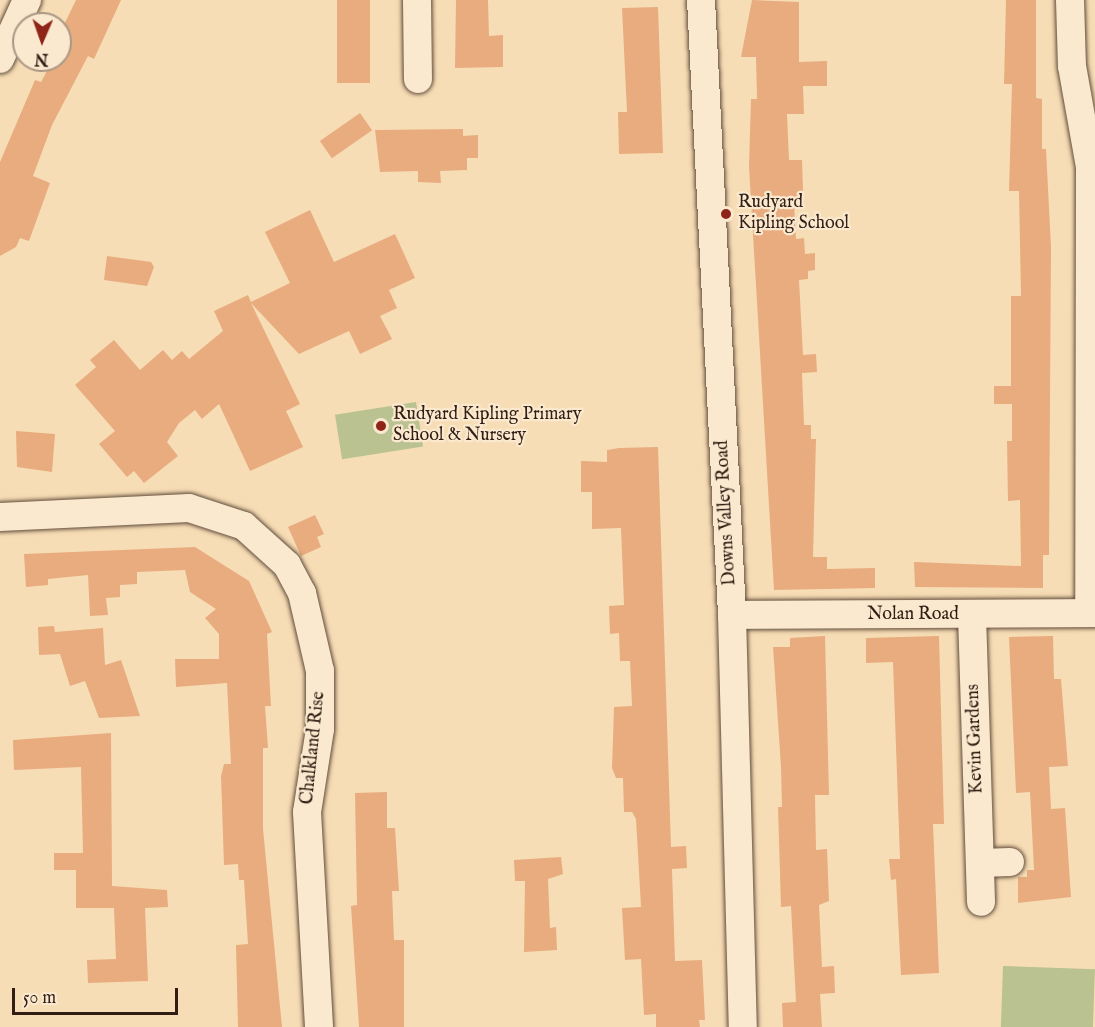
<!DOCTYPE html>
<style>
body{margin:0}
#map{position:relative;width:1095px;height:1027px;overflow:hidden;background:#f7ddb5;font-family:"IM FELL English",serif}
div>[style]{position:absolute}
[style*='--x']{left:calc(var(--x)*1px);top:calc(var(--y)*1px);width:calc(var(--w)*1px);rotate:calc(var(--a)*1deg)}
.green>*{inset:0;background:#b9c290;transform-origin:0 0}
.building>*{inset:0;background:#e8ac7f;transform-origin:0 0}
.roads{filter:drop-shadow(0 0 2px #624d3c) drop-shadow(0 0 2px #624d3c)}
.minor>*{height:28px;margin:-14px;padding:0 14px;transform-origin:14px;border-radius:14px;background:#fae9cf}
.dots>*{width:16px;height:16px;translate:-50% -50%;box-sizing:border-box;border:3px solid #fae9cf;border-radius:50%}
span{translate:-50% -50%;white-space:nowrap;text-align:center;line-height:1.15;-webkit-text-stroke:4.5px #fae9cf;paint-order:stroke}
.poi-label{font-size:18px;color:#311d13}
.left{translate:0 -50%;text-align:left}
.street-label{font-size:18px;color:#311d13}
.north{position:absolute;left:12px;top:12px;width:60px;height:60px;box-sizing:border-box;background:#fae9cf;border:2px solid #aa9784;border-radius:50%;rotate:182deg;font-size:16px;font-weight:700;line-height:24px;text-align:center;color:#311d13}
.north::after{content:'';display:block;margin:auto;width:21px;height:27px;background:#8f2418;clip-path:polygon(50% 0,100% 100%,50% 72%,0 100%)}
.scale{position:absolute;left:12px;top:988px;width:166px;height:27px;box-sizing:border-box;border:3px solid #311d13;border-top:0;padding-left:8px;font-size:18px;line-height:21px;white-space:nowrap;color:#311d13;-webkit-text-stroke:4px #fae9cf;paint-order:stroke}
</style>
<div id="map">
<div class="green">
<div style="left:416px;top:402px;width:45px;height:82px;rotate:81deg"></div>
<div style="left:1003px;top:966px;width:92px;height:61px;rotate:2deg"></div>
</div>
<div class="building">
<div style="clip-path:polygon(76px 0,121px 0,94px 59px,88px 56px,52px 125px,33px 176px,50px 183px,29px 241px,20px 238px,16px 247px,0 256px,0 162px,35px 80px,41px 82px,53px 60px,60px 60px,60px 33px)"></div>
<div style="left:337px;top:0;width:33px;height:83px"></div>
<div style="clip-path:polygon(456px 0,488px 0,489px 36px,503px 35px,503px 67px,455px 68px)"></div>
<div style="clip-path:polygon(752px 0,799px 2px,799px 62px,827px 61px,827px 86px,803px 86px,804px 114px,787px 114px,789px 160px,802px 160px,803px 190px,801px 204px,794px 204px,796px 239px,804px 238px,805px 254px,815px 253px,815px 270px,808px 271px,808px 279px,799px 280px,803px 355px,816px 354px,817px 372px,802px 373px,804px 425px,811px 425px,811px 439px,816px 439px,813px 557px,827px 557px,827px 569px,875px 568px,875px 588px,774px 590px,749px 167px,751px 99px,757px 99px,756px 57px,741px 57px)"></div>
<div style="clip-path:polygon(1006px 0,1036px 0,1036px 98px,1042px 99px,1042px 149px,1046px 149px,1051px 247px,1049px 555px,1043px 555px,1043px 588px,915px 587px,914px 562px,1021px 566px,1020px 500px,1008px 501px,1007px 441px,1012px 441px,1012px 404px,994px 404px,994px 386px,1011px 386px,1011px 296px,1021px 296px,1019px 191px,1009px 191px,1012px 84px,1004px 84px)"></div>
<div style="clip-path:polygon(658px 7px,663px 153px,619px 154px,618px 112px,627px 112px,622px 8px)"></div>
<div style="left:360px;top:113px;width:21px;height:49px;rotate:55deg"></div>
<div style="clip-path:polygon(463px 129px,463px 136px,478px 135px,478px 158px,467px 158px,467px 170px,440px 171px,441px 183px,418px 182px,418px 171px,380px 172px,375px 130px)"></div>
<div style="clip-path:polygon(310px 210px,334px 262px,395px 234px,415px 278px,389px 290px,397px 308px,380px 316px,392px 339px,360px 354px,349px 331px,299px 354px,251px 303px,300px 404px,286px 411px,303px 447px,250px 471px,219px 404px,202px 419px,195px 410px,179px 423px,167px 442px,178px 456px,144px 483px,134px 471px,127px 477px,99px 444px,115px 431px,75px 385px,96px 367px,90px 360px,114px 340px,140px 370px,163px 350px,172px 360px,182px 351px,189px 359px,223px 331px,214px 311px,248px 295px,251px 302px,290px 283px,265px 232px)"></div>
<div style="clip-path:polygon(107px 256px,151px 262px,154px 267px,147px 286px,104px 280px)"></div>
<div style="clip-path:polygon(16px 431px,55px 434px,52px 472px,17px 467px)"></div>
<div style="clip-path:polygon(658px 447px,671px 847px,686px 846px,687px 868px,672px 869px,675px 961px,702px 960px,705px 1020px,699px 1020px,700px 1027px,656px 1027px,656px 1014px,644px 1015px,641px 959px,625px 960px,622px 908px,641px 907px,636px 819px,632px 812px,624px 812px,623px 778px,616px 778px,612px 768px,614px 707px,632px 706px,630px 661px,620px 661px,619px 633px,610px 634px,609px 606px,624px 605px,621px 528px,592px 529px,592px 492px,581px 492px,581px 461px,607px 462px,607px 450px,619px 448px)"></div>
<div style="clip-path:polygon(315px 515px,324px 534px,317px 537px,321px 547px,301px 556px,288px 527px)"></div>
<div style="clip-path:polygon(195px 547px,249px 581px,272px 632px,267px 634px,271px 706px,265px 706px,268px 748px,263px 748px,263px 829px,282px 1027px,238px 1027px,236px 945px,248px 944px,244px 880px,239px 880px,238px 864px,224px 865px,221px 776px,224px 764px,231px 764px,227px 683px,176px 687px,175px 659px,219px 659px,219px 634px,205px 618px,216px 609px,190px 592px,185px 570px,137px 572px,137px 584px,120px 585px,120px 597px,106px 598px,108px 615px,90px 616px,88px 575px,48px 579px,48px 585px,26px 587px,24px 554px)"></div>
<div style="clip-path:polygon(54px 626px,55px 632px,103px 628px,105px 665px,121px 660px,140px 716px,99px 718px,85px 681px,70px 686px,60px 654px,39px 655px,38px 627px)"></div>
<div style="clip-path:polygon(825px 636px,829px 795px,815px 795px,816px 850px,827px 849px,829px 901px,819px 905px,822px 967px,834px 966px,835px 993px,820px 994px,822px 1027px,783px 1027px,782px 1003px,796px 1002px,791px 906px,781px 907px,778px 807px,782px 807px,781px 767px,773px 647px,790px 647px,790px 638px)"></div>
<div style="clip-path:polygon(939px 636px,944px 824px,933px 824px,939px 973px,901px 975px,896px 879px,891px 880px,889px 859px,900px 859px,893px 662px,866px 663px,866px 638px)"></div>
<div style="clip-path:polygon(1053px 636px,1054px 679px,1061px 679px,1068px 766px,1049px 767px,1051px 809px,1065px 808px,1071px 897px,1018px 903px,1018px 877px,1027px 877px,1027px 870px,1034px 870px,1030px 792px,1016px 793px,1009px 637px)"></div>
<div style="clip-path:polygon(111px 733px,112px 886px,167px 890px,168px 907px,145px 908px,148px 981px,88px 983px,87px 960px,116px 959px,114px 908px,76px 908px,76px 870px,54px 870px,54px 853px,83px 853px,81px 767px,14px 770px,13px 740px)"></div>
<div style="clip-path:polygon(387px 792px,387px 828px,395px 828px,399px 891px,392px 891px,394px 940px,404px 940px,404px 1027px,359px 1027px,351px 906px,357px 905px,355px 793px)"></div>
<div style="clip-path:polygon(561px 857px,563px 874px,548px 879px,550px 928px,556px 927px,557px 950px,524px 952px,525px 881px,515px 881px,514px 860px)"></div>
</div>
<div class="roads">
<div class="minor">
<div style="--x:417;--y:0;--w:79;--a:89.3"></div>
<div style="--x:701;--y:0;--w:616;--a:87.11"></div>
<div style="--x:732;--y:615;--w:412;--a:88.5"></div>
<div style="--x:1070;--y:0;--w:66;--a:88.3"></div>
<div style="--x:1072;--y:66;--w:103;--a:79.9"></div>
<div style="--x:1090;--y:167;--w:446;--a:90.1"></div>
<div style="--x:0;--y:59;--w:65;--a:-65.4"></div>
<div style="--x:0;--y:517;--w:189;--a:-2.7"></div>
<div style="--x:189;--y:508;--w:58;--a:18.1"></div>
<div style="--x:244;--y:526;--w:58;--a:42.2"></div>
<div style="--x:287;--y:565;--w:32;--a:62"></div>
<div style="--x:302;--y:593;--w:80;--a:77"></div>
<div style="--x:320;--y:671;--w:58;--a:90"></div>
<div style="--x:320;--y:729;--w:84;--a:98.9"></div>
<div style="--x:307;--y:812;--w:215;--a:86.8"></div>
<div style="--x:732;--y:615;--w:363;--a:-0.3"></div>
<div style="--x:972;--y:615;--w:287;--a:88.2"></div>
<div style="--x:980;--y:863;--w:30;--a:-2"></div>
</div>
</div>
<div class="dots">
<div style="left:726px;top:214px;background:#8f2418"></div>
<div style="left:381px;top:426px;background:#8f2418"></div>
</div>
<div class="poi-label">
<span class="left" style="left:738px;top:214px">Rudyard<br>Kipling School</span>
<span class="left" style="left:393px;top:426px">Rudyard Kipling Primary<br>School &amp; Nursery</span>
</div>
<div class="street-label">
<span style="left:727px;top:513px;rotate:-93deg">Downs Valley Road</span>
<span style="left:913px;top:615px">Nolan Road</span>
<span style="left:976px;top:739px;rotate:-92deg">Kevin Gardens</span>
<span style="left:314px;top:748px;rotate:-84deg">Chalkland Rise</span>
</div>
<div class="north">N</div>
<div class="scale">50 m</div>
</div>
